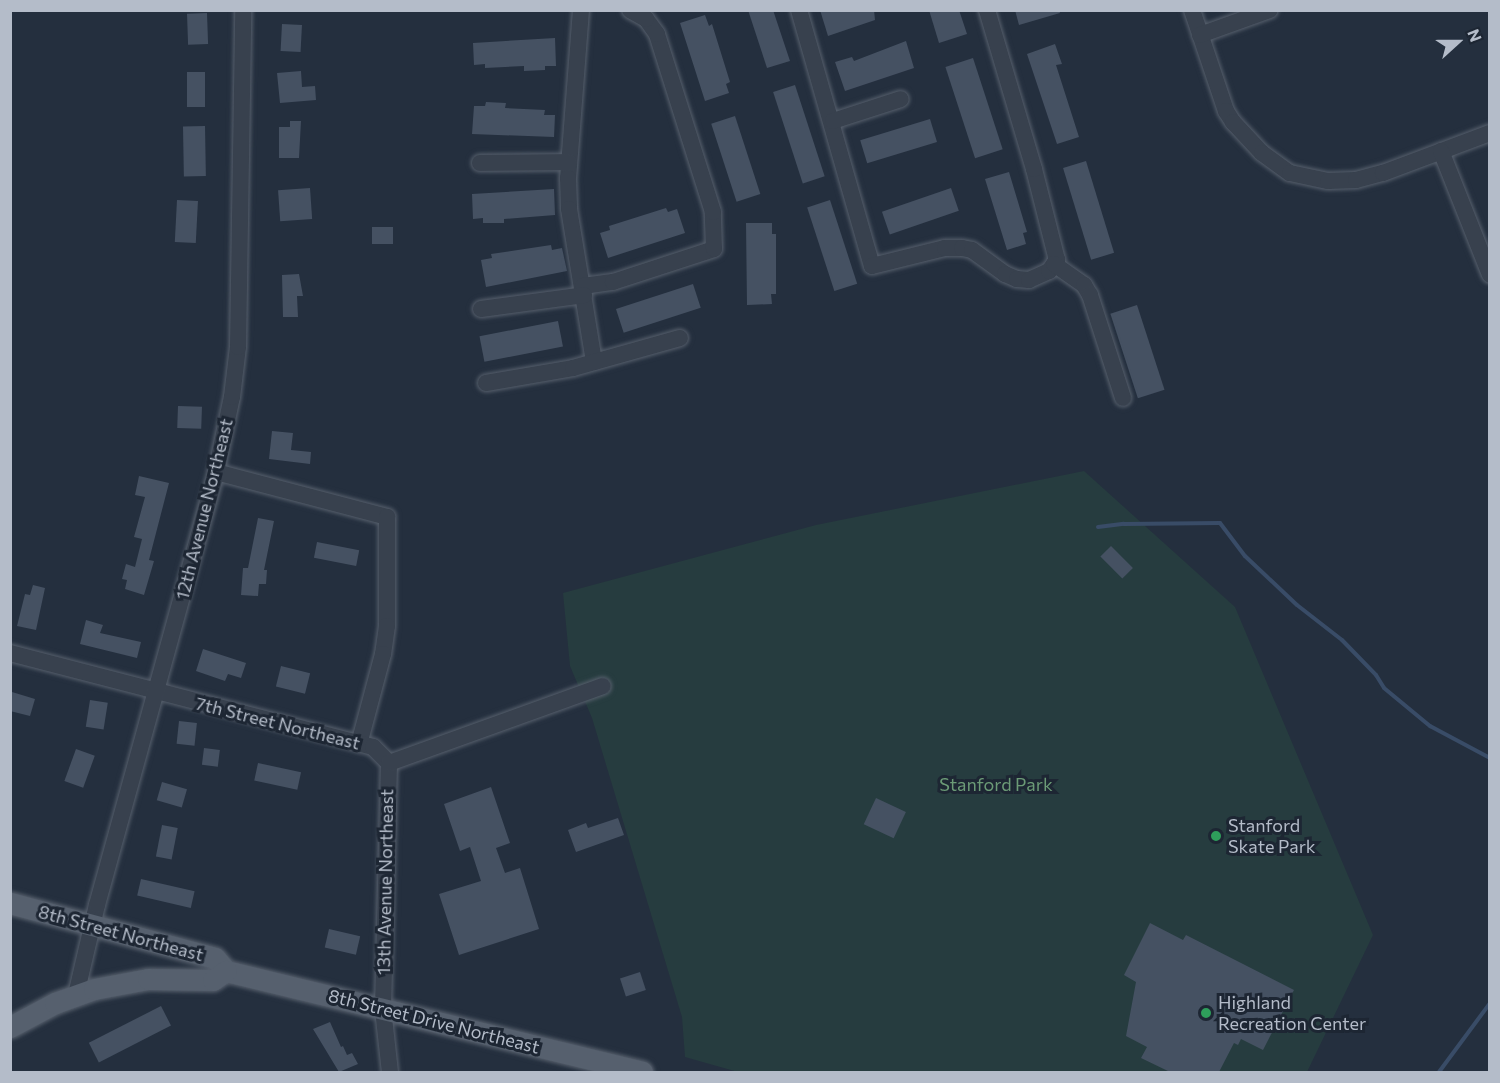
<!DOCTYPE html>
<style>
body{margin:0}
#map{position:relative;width:1500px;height:1083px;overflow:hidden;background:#242f3e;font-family:Commissioner,sans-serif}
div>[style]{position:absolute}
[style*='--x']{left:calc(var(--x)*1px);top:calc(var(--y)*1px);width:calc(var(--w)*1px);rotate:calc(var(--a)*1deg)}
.green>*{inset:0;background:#263c3f}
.stream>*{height:4px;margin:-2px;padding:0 2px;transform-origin:2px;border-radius:2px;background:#394c67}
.building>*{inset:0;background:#455162;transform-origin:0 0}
.roads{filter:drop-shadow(0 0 2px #565f6c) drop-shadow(0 0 2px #565f6c)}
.minor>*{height:16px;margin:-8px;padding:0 8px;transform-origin:8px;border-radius:8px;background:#38414e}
.major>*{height:21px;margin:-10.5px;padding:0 10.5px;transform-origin:10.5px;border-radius:10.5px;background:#56606e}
.dots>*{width:16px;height:16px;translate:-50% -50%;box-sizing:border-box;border:3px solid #1d2633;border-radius:50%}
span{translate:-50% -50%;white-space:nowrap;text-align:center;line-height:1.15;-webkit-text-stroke:6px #1d2633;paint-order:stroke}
.street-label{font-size:18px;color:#b4bcc9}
.park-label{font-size:18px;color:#6b9a76}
.poi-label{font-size:18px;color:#b4bcc9}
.left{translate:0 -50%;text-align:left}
.frame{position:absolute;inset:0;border:12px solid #b4bcc9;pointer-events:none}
.north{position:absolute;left:1428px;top:12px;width:60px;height:60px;-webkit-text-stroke:4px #1d2633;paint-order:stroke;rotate:69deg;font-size:16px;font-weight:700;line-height:24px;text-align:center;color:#b4bcc9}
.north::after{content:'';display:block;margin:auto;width:21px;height:27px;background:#b4bcc9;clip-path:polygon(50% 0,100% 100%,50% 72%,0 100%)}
</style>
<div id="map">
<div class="green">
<div style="clip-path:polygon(1084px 471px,1235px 607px,1373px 935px,1307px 1072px,738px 1072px,685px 1057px,682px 1017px,592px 718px,570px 666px,563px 593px,816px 525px)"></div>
</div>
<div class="stream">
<div style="--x:1098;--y:527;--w:26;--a:-7"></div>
<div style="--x:1124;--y:524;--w:96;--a:-0.6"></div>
<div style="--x:1220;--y:523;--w:41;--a:52.9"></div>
<div style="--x:1245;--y:556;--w:71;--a:43.3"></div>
<div style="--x:1297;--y:605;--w:57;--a:37.9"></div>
<div style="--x:1342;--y:640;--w:49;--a:45.8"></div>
<div style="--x:1376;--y:675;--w:15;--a:58"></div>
<div style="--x:1384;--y:688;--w:60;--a:39.6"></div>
<div style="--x:1430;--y:726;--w:68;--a:28.1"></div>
<div style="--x:1439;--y:1072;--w:86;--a:-53.5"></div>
</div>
<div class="building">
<div style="clip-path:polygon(748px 10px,773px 10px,790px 61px,767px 68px)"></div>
<div style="clip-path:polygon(820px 10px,874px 10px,875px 20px,828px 36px)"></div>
<div style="clip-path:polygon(929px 10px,959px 10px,967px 34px,939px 43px)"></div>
<div style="clip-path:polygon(1015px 10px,1059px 10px,1060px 13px,1019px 25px)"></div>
<div style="left:207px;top:13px;width:31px;height:20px;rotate:88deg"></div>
<div style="clip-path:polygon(705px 15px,709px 26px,712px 24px,730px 82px,726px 84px,729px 93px,705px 101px,680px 23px)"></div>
<div style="left:282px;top:24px;width:20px;height:27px;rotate:3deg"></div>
<div style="clip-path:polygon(555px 38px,556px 66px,545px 66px,545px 70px,524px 71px,524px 66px,485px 68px,485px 64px,474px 65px,473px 43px)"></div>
<div style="clip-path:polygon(906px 41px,914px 68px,845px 91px,835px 62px,852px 57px,854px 61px)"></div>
<div style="clip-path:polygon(1055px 44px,1062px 64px,1056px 65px,1079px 137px,1057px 144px,1027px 54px)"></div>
<div style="left:973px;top:58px;width:96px;height:29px;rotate:72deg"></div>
<div style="clip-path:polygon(301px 71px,302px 87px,315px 86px,316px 100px,280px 103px,277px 73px)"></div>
<div style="left:187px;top:72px;width:18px;height:35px"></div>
<div style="left:795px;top:85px;width:96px;height:23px;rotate:72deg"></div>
<div style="clip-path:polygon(486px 102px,506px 103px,505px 108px,545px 110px,544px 115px,555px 115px,554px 137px,472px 134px,474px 106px,485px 106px)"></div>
<div style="left:735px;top:116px;width:82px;height:25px;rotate:72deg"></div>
<div style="left:930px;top:119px;width:24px;height:73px;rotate:73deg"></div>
<div style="clip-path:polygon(290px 121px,301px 121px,299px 158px,279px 158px,279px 127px,290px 127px)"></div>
<div style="left:205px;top:126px;width:50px;height:22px;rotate:89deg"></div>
<div style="left:1086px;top:161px;width:96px;height:24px;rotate:73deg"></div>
<div style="clip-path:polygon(1009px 172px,1027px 232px,1023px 233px,1026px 244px,1007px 250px,985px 179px)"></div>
<div style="left:310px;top:188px;width:31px;height:32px;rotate:86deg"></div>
<div style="left:951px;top:188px;width:24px;height:73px;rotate:71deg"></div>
<div style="clip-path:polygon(554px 189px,555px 215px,504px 219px,504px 223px,483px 223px,483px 218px,473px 219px,472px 194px)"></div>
<div style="left:177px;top:200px;width:21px;height:42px;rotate:3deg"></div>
<div style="left:830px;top:200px;width:88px;height:24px;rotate:72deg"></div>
<div style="clip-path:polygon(666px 208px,668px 212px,677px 209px,685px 233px,608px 258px,600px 233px,610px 230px,609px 226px)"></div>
<div style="clip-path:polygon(746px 223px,772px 223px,772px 234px,776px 234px,776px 294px,771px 294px,772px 304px,747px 305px)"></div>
<div style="left:393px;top:227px;width:17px;height:21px;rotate:90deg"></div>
<div style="clip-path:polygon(551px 245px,552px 250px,562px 248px,567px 271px,486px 287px,481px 260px,492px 258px,491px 254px)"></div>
<div style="clip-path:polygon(299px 274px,303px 296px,297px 296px,298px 317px,283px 317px,282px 275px)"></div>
<div style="left:693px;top:284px;width:25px;height:81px;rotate:72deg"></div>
<div style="left:1137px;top:305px;width:89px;height:28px;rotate:72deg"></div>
<div style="left:558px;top:321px;width:26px;height:80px;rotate:79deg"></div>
<div style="left:178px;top:406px;width:24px;height:22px;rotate:2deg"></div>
<div style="clip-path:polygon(272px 431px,293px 433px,291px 450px,311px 452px,310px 464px,269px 459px)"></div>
<div style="clip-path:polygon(139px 476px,169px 483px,149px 560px,154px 561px,144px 595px,125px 589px,127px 580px,122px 579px,126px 564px,135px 567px,142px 539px,134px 537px,145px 497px,135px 495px)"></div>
<div style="clip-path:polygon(258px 518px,274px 521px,264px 570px,267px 570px,266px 584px,259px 584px,258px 596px,241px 595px,243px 568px,248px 568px)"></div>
<div style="left:317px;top:542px;width:43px;height:16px;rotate:11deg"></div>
<div style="left:1111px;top:546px;width:31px;height:15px;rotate:45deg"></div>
<div style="clip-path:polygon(33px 585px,45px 588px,36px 630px,17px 626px,25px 594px,30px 595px)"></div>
<div style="clip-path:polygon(86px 620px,103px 625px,100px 633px,141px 642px,137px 658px,80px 644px)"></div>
<div style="clip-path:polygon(203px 649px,246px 663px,241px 678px,228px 674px,225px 681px,196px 671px)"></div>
<div style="left:281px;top:666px;width:30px;height:21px;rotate:14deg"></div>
<div style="clip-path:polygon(12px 692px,35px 699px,30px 716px,10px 711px)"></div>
<div style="left:90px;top:700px;width:18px;height:27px;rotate:9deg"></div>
<div style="left:179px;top:721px;width:18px;height:23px;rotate:6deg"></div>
<div style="left:204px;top:748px;width:16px;height:17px;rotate:7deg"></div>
<div style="left:76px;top:749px;width:20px;height:34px;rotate:20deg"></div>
<div style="left:258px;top:763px;width:44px;height:18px;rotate:12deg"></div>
<div style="left:162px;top:782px;width:26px;height:19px;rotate:16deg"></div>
<div style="clip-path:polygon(491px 787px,510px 843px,496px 848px,505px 873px,520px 868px,539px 929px,459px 955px,439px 894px,481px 881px,470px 847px,460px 851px,444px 804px)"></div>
<div style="left:876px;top:798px;width:33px;height:29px;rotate:25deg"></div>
<div style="clip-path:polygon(618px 818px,624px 835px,576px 852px,568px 830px,586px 823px,588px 828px)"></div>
<div style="left:162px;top:825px;width:16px;height:32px;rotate:11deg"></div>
<div style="left:141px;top:879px;width:55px;height:17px;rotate:13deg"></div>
<div style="clip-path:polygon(1150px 923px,1183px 940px,1186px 935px,1294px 990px,1263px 1050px,1241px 1039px,1238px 1045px,1234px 1043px,1219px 1072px,1170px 1072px,1141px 1058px,1147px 1047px,1126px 1036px,1136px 982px,1124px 975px)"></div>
<div style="left:329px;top:929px;width:32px;height:19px;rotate:13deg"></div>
<div style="left:640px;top:972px;width:19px;height:21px;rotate:72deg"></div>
<div style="left:161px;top:1006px;width:22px;height:81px;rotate:63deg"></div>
<div style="clip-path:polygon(330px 1022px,341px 1047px,343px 1046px,347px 1055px,352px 1053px,358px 1064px,339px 1072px,313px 1029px)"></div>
</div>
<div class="roads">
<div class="minor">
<div style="--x:581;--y:10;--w:169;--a:94.4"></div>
<div style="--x:568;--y:178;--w:31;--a:88"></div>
<div style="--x:569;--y:209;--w:155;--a:80.7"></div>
<div style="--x:799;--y:10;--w:266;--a:74.1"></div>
<div style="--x:872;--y:266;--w:75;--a:-13.9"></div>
<div style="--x:945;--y:248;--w:17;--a:0"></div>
<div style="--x:962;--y:248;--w:10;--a:11"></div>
<div style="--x:972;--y:250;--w:41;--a:36"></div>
<div style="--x:1005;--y:274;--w:13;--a:23"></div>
<div style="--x:1017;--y:279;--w:12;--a:5"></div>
<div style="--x:1029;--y:280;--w:22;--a:-24"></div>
<div style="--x:1049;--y:271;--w:14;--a:-54"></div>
<div style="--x:1057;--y:260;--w:94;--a:-104.2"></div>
<div style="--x:1034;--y:169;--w:166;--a:-106.5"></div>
<div style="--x:1192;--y:10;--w:107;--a:71.4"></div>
<div style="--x:1226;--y:111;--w:13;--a:58"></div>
<div style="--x:1233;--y:122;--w:42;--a:46.9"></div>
<div style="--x:1262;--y:153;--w:34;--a:36"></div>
<div style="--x:1290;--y:173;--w:39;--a:12"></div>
<div style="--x:1328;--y:181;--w:28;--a:-2"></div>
<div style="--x:1356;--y:180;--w:28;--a:-15"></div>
<div style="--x:1383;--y:173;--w:114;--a:-20.5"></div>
<div style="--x:1200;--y:35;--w:74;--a:-19.7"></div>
<div style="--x:833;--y:121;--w:71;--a:-17.9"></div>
<div style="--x:1441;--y:151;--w:133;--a:68.4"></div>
<div style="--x:480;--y:163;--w:89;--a:-0.6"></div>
<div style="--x:1054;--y:264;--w:37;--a:35"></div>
<div style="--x:1084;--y:285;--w:12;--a:59"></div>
<div style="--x:1090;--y:295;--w:108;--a:72.2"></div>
<div style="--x:583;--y:286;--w:30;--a:-8"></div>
<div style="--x:613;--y:282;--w:106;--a:-18.1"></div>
<div style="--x:714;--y:249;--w:37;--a:-92"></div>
<div style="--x:713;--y:212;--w:187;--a:-107.5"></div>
<div style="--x:657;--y:34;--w:19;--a:-126"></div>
<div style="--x:646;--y:19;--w:18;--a:-151"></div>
<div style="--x:481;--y:309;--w:104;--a:-7.7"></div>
<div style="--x:486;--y:383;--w:88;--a:-9.8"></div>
<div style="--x:573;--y:368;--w:111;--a:-15.7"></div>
<div style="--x:216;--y:472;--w:177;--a:14.7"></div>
<div style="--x:387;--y:517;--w:109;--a:90"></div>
<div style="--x:387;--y:626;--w:28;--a:98"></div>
<div style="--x:383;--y:654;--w:93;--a:104.9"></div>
<div style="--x:10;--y:653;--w:375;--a:14.5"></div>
<div style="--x:373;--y:747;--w:23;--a:45"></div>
<div style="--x:389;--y:763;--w:246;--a:91.4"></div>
<div style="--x:383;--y:1009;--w:63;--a:83.7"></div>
<div style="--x:389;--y:763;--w:227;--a:-19.8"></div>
<div style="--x:76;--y:995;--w:92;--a:-76.9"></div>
<div style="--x:97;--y:905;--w:449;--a:-74.6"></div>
<div style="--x:216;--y:472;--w:77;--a:-78"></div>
<div style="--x:232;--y:397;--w:50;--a:-83.2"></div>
<div style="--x:238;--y:347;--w:337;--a:-89.1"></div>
</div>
<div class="major">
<div style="--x:10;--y:903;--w:212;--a:15"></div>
<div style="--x:215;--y:958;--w:17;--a:50"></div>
<div style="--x:226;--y:971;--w:428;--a:13.6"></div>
<div style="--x:10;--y:1027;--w:51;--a:-28.1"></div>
<div style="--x:55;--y:1003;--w:41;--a:-19.7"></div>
<div style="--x:94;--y:989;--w:55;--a:-10.5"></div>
<div style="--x:148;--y:979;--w:65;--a:0.9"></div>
<div style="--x:213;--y:980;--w:16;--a:-35"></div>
</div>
</div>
<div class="dots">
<div style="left:1216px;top:836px;background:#2e9e5b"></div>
<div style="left:1206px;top:1013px;background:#2e9e5b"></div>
</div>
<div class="street-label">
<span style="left:204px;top:509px;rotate:-76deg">12th Avenue Northeast</span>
<span style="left:278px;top:723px;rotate:14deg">7th Street Northeast</span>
<span style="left:385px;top:882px;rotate:-89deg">13th Avenue Northeast</span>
<span style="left:121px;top:933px;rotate:15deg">8th Street Northeast</span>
<span style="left:434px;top:1021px;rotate:14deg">8th Street Drive Northeast</span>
</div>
<div class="park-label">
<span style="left:996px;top:784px">Stanford Park</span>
</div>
<div class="poi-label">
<span class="left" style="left:1228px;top:836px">Stanford<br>Skate Park</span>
<span class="left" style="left:1218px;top:1013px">Highland<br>Recreation Center</span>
</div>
<div class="frame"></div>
<div class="north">N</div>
</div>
